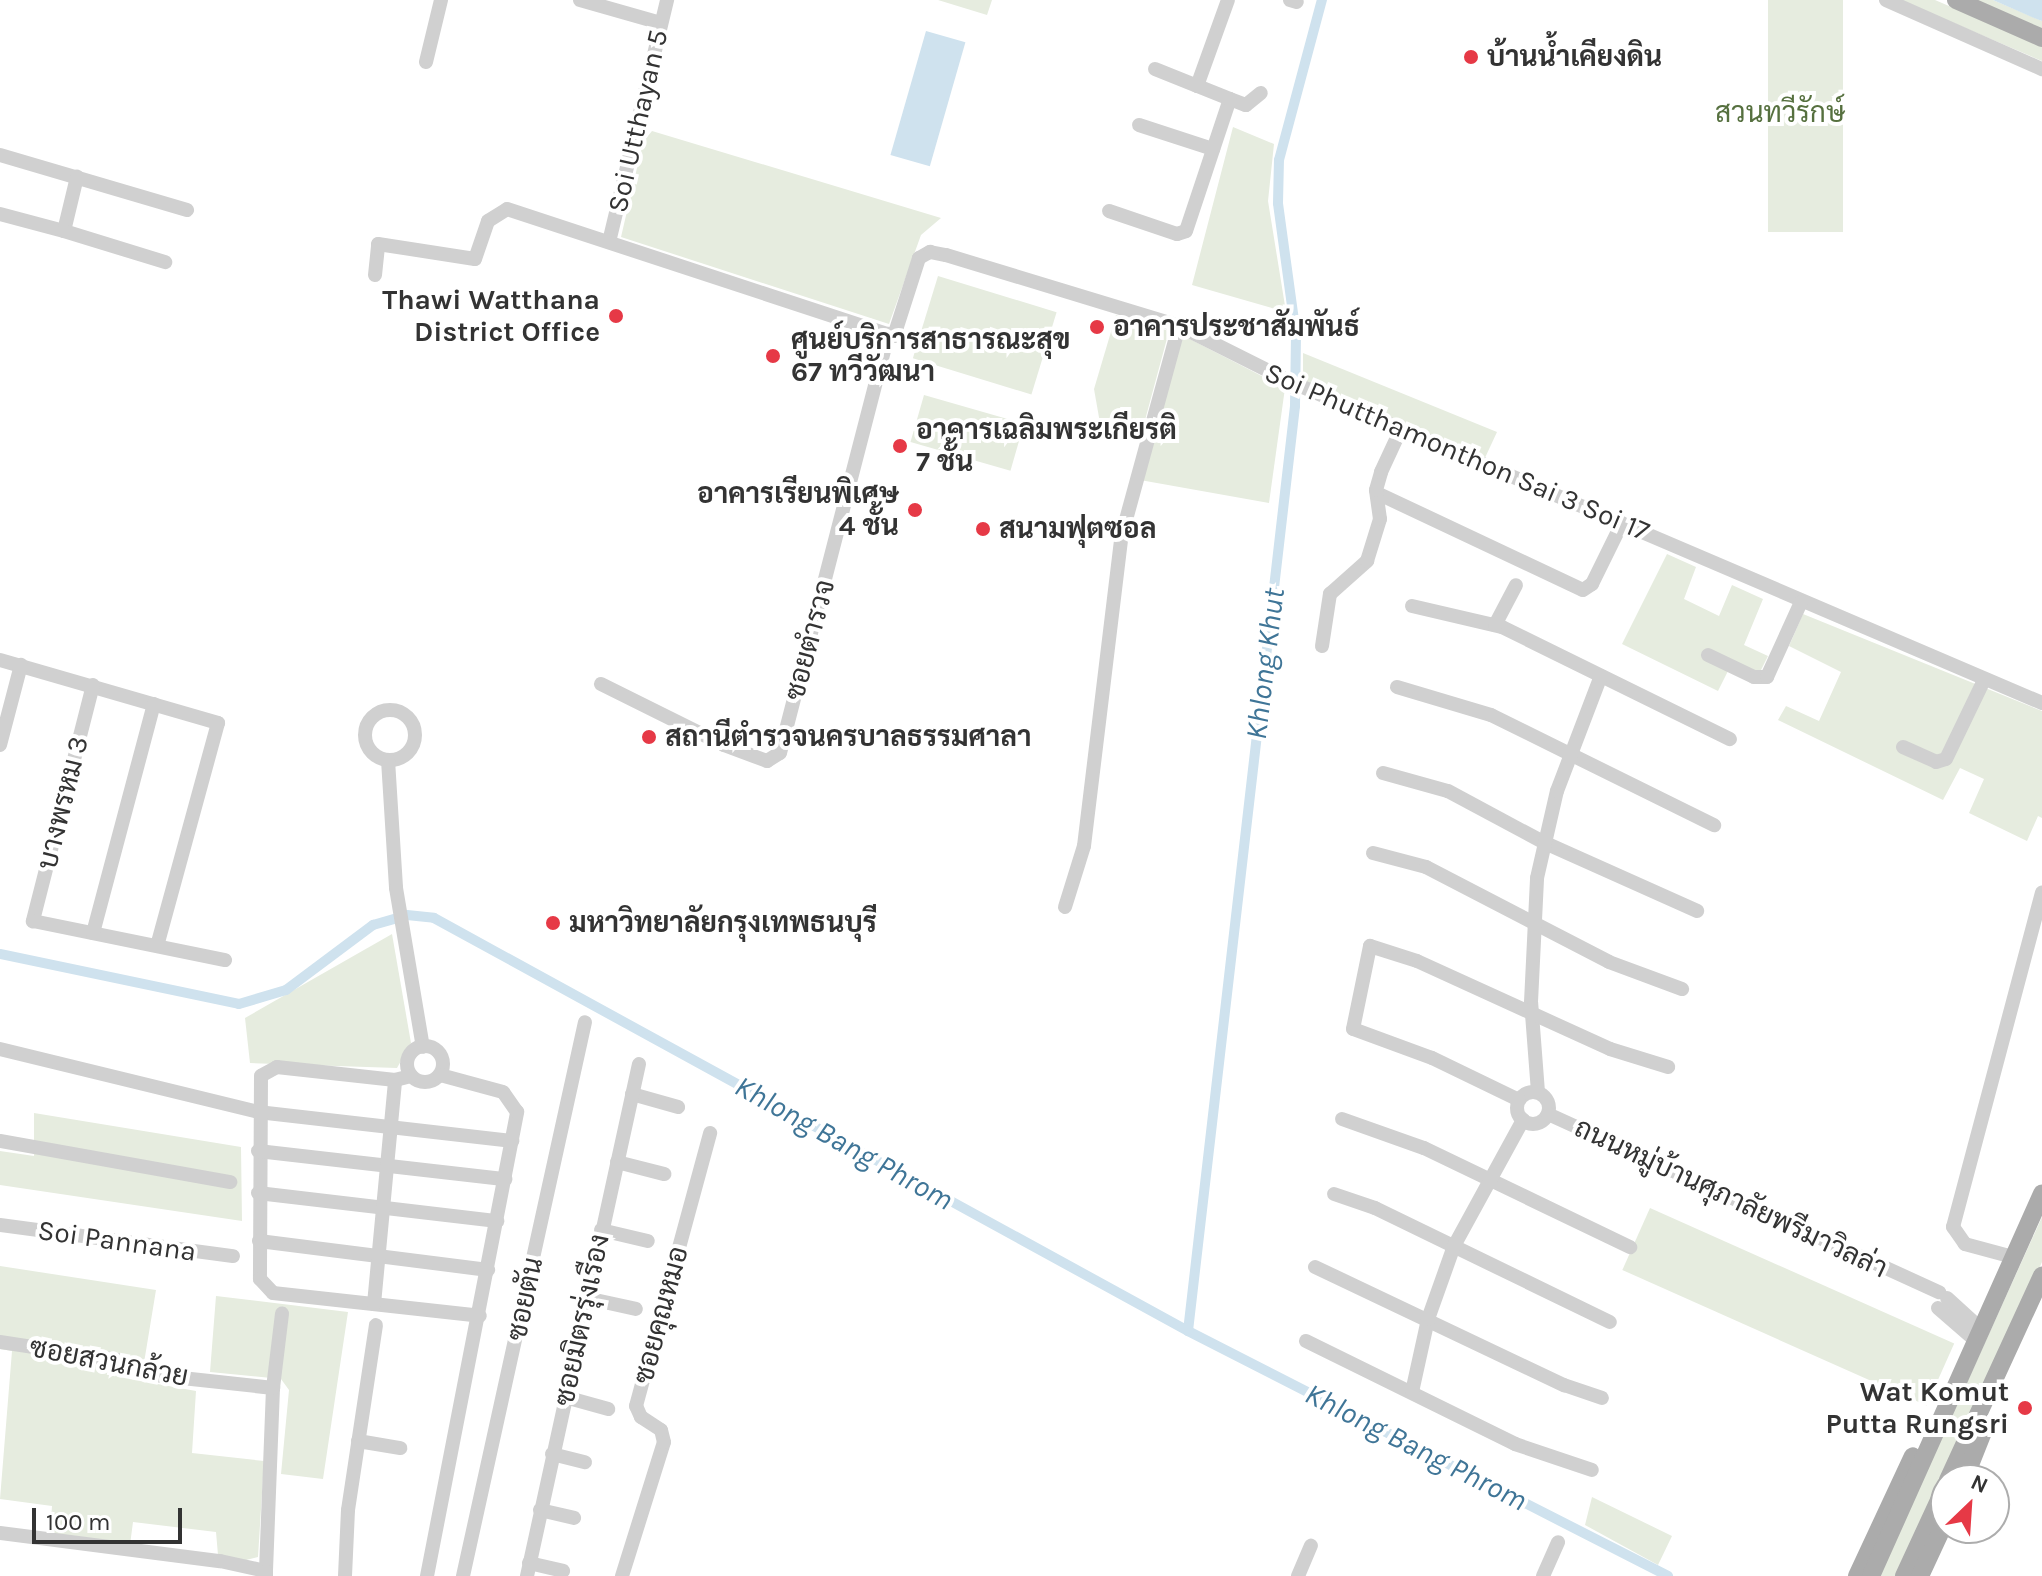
<!DOCTYPE html>
<meta charset="utf-8">
<style>
body{margin:0}
#map{position:relative;width:2042px;height:1576px;overflow:hidden;background:#fff;font-family:Karla,Sarabun,sans-serif}
div>[style]{position:absolute}
[style*='--x']{left:calc(var(--x)*1px);top:calc(var(--y)*1px);width:calc(var(--w)*1px);rotate:calc(var(--a)*1deg)}
.green>*{inset:0;background:#e6ecdf;transform-origin:0 0}
.water>*{inset:0;background:#cfe2ee;transform-origin:0 0}
.canal>*{height:10px;margin:-5px;padding:0 5px;transform-origin:5px;border-radius:5px;background:#cfe2ee}
.minor>*{height:14px;margin:-7px;padding:0 7px;transform-origin:7px;border-radius:7px;background:#d0d0d0}
.minor>.ring{margin:-7px;padding:0;box-sizing:content-box;background:none;border:14px solid #d0d0d0;border-radius:50%}
.major>*{height:18px;margin:-9px;padding:0 9px;transform-origin:9px;border-radius:9px;background:#ababab}
.dots>*{width:22px;height:22px;translate:-50% -50%;box-sizing:border-box;border:4px solid #fff;border-radius:50%}
span{translate:-50% -50%;white-space:nowrap;text-align:center;line-height:1.15;-webkit-text-stroke:8px #fff;paint-order:stroke}
.poi-label{font-size:28px;color:#333;font-weight:700}
.left{translate:0 -50%;text-align:left}
.right{translate:-100% -50%;text-align:right}
.park-label{font-size:28px;color:#56703f}
.street-label{font-size:28px;color:#333}
.water-label{font-size:30px;color:#3f7597;font-style:italic}
.north{position:absolute;left:1930px;top:1464px;width:80px;height:80px;box-sizing:border-box;background:#fff;border:2px solid #adadad;border-radius:50%;rotate:25deg;font-size:22px;font-weight:700;line-height:32px;text-align:center;color:#333}
.north::after{content:'';display:block;margin:auto;width:28px;height:36px;background:#e63946;clip-path:polygon(50% 0,100% 100%,50% 72%,0 100%)}
.scale{position:absolute;left:32px;top:1508px;width:150px;height:36px;box-sizing:border-box;border:4px solid #333;border-top:0;padding-left:10px;font-size:24px;line-height:28px;white-space:nowrap;color:#333;-webkit-text-stroke:6px #fff;paint-order:stroke}
</style>
<div id="map">
<div class="green">
<div style="clip-path:polygon(938px 0,992px 0,987px 15px)"></div>
<div style="left:1768px;top:0;width:75px;height:232px"></div>
<div style="clip-path:polygon(1900px 0,1935px 0,2042px 46px,2042px 61px)"></div>
<div style="clip-path:polygon(1976px 0,1993px 0,2042px 21px,2042px 29px)"></div>
<div style="clip-path:polygon(1233px 127px,1274px 144px,1268px 201px,1286px 312px,1192px 285px)"></div>
<div style="clip-path:polygon(652px 131px,941px 218px,921px 235px,889px 324px,621px 237px,643px 142px)"></div>
<div style="left:938px;top:276px;width:124px;height:86px;rotate:17deg"></div>
<div style="clip-path:polygon(1116px 315px,1169px 331px,1141px 435px,1100px 423px,1094px 389px)"></div>
<div style="clip-path:polygon(1182px 335px,1285px 388px,1269px 503px,1140px 480px)"></div>
<div style="clip-path:polygon(1303px 353px,1497px 432px,1484px 460px,1303px 381px)"></div>
<div style="left:924px;top:395px;width:104px;height:49px;rotate:16deg"></div>
<div style="clip-path:polygon(1667px 554px,1696px 567px,1684px 599px,1719px 616px,1732px 585px,1763px 599px,1744px 645px,1768px 656px,1756px 680px,1729px 669px,1718px 691px,1622px 644px)"></div>
<div style="clip-path:polygon(1803px 614px,2042px 711px,2042px 818px,2038px 816px,2027px 841px,1969px 813px,1984px 779px,1960px 768px,1943px 800px,1778px 720px,1786px 706px,1819px 721px,1841px 672px,1789px 646px)"></div>
<div style="clip-path:polygon(392px 934px,411px 1043px,397px 1068px,250px 1063px,245px 1018px)"></div>
<div style="clip-path:polygon(34px 1113px,241px 1147px,242px 1221px,0 1185px,0 1151px,34px 1156px)"></div>
<div style="left:1650px;top:1208px;width:333px;height:68px;rotate:24deg"></div>
<div style="clip-path:polygon(2042px 1217px,2042px 1262px,1896px 1576px,1879px 1576px)"></div>
<div style="clip-path:polygon(0 1266px,156px 1290px,141px 1381px,196px 1391px,192px 1453px,264px 1461px,258px 1557px,238px 1562px,218px 1555px,216px 1532px,133px 1522px,130px 1545px,50px 1533px,52px 1506px,0 1499px,12px 1351px,0 1349px)"></div>
<div style="clip-path:polygon(216px 1296px,348px 1312px,323px 1479px,281px 1474px,289px 1390px,281px 1379px,210px 1372px)"></div>
<div style="clip-path:polygon(1592px 1497px,1672px 1536px,1658px 1565px,1585px 1525px)"></div>
</div>
<div class="water">
<div style="clip-path:polygon(1993px 0,2042px 0,2042px 21px,2034px 18px)"></div>
<div style="left:926px;top:31px;width:41px;height:129px;rotate:16deg"></div>
</div>
<div class="canal">
<div style="--x:0;--y:954;--w:244;--a:11.8"></div>
<div style="--x:239;--y:1004;--w:49;--a:-16.6"></div>
<div style="--x:286;--y:990;--w:109;--a:-36.8"></div>
<div style="--x:373;--y:925;--w:35;--a:-16"></div>
<div style="--x:407;--y:915;--w:27;--a:6"></div>
<div style="--x:434;--y:918;--w:860;--a:28.71"></div>
<div style="--x:1188;--y:1331;--w:539;--a:27.04"></div>
<div style="--x:1188;--y:1331;--w:931;--a:-83.4"></div>
<div style="--x:1295;--y:406;--w:71;--a:-89.2"></div>
<div style="--x:1296;--y:335;--w:133;--a:-97.8"></div>
<div style="--x:1278;--y:203;--w:43;--a:-88.7"></div>
<div style="--x:1279;--y:160;--w:166;--a:-75"></div>
</div>
<div class="minor">
<div style="--x:580;--y:0;--w:84;--a:15.9"></div>
<div style="--x:1290;--y:0;--w:7;--a:16"></div>
<div style="--x:1886;--y:0;--w:171;--a:23.9"></div>
<div style="--x:426;--y:62;--w:64;--a:-76.4"></div>
<div style="--x:1155;--y:69;--w:45;--a:22"></div>
<div style="--x:1230;--y:99;--w:17;--a:21"></div>
<div style="--x:1246;--y:105;--w:19;--a:-39"></div>
<div style="--x:1139;--y:125;--w:78;--a:18"></div>
<div style="--x:0;--y:155;--w:195;--a:16.4"></div>
<div style="--x:1109;--y:211;--w:72;--a:18.7"></div>
<div style="--x:1177;--y:234;--w:9;--a:-18"></div>
<div style="--x:1186;--y:231;--w:139;--a:-71.6"></div>
<div style="--x:1230;--y:99;--w:35;--a:-158"></div>
<div style="--x:1197;--y:86;--w:91;--a:-70.2"></div>
<div style="--x:0;--y:214;--w:66;--a:14.9"></div>
<div style="--x:64;--y:231;--w:56;--a:-76.5"></div>
<div style="--x:64;--y:231;--w:106;--a:17.1"></div>
<div style="--x:609;--y:242;--w:249;--a:-76.5"></div>
<div style="--x:375;--y:275;--w:31;--a:-84"></div>
<div style="--x:378;--y:244;--w:98;--a:8.8"></div>
<div style="--x:475;--y:259;--w:40;--a:-71.1"></div>
<div style="--x:488;--y:221;--w:22;--a:-32"></div>
<div style="--x:507;--y:209;--w:407;--a:18.2"></div>
<div style="--x:894;--y:336;--w:82;--a:-72.2"></div>
<div style="--x:919;--y:258;--w:13;--a:-29"></div>
<div style="--x:930;--y:252;--w:16;--a:11"></div>
<div style="--x:946;--y:255;--w:244;--a:16.9"></div>
<div style="--x:1179;--y:326;--w:125;--a:26.6"></div>
<div style="--x:1291;--y:382;--w:817;--a:23.14"></div>
<div style="--x:1379;--y:494;--w:225;--a:25.2"></div>
<div style="--x:1583;--y:590;--w:11;--a:-34"></div>
<div style="--x:1592;--y:584;--w:68;--a:-63.8"></div>
<div style="--x:1412;--y:606;--w:92;--a:13.1"></div>
<div style="--x:1502;--y:627;--w:254;--a:26.2"></div>
<div style="--x:1495;--y:625;--w:45;--a:-62.3"></div>
<div style="--x:1322;--y:646;--w:53;--a:-81.3"></div>
<div style="--x:1330;--y:594;--w:50;--a:-41.7"></div>
<div style="--x:1367;--y:561;--w:44;--a:-72.8"></div>
<div style="--x:1380;--y:519;--w:29;--a:-98"></div>
<div style="--x:1376;--y:490;--w:19;--a:-74"></div>
<div style="--x:1381;--y:472;--w:47;--a:-65.1"></div>
<div style="--x:1708;--y:655;--w:51;--a:25.6"></div>
<div style="--x:1754;--y:677;--w:13;--a:0"></div>
<div style="--x:1767;--y:677;--w:82;--a:-65.6"></div>
<div style="--x:0;--y:660;--w:227;--a:16.1"></div>
<div style="--x:218;--y:723;--w:231;--a:105.3"></div>
<div style="--x:601;--y:684;--w:137;--a:26.4"></div>
<div style="--x:724;--y:745;--w:46;--a:20.4"></div>
<div style="--x:767;--y:761;--w:15;--a:-32"></div>
<div style="--x:780;--y:753;--w:433;--a:-75.5"></div>
<div style="--x:93;--y:685;--w:244;--a:104.3"></div>
<div style="--x:33;--y:921;--w:196;--a:11.5"></div>
<div style="--x:1397;--y:687;--w:98;--a:16.6"></div>
<div style="--x:1491;--y:715;--w:249;--a:26.3"></div>
<div class="ring" style="left:365px;top:710px;width:36px;height:36px"></div>
<div style="--x:0;--y:745;--w:83;--a:-75.3"></div>
<div style="--x:1903;--y:747;--w:36;--a:24"></div>
<div style="--x:1936;--y:762;--w:10;--a:-17"></div>
<div style="--x:1946;--y:759;--w:88;--a:-64.3"></div>
<div style="--x:388;--y:760;--w:128;--a:86.4"></div>
<div style="--x:396;--y:888;--w:161;--a:80.4"></div>
<div style="--x:1383;--y:773;--w:67;--a:15.5"></div>
<div style="--x:1448;--y:791;--w:108;--a:28.2"></div>
<div style="--x:1543;--y:842;--w:169;--a:24.1"></div>
<div style="--x:1373;--y:853;--w:55;--a:14.8"></div>
<div style="--x:1426;--y:867;--w:206;--a:27.4"></div>
<div style="--x:1609;--y:962;--w:78;--a:20.3"></div>
<div style="--x:1065;--y:907;--w:64;--a:-72.7"></div>
<div style="--x:1084;--y:846;--w:310;--a:-83.1"></div>
<div style="--x:1121;--y:538;--w:220;--a:-74.7"></div>
<div style="--x:93;--y:933;--w:237;--a:-75.1"></div>
<div class="ring" style="left:407px;top:1046px;width:22px;height:22px"></div>
<div style="--x:0;--y:1049;--w:266;--a:13.7"></div>
<div style="--x:258;--y:1112;--w:256;--a:6.5"></div>
<div style="--x:411;--y:1076;--w:16;--a:166"></div>
<div style="--x:395;--y:1080;--w:119;--a:-173.7"></div>
<div style="--x:277;--y:1067;--w:18;--a:151"></div>
<div style="--x:261;--y:1076;--w:203;--a:90.3"></div>
<div style="--x:260;--y:1279;--w:19;--a:47"></div>
<div style="--x:273;--y:1293;--w:208;--a:6.3"></div>
<div class="ring" style="left:1517px;top:1092px;width:18px;height:18px"></div>
<div style="--x:1538;--y:1092;--w:90;--a:-94.4"></div>
<div style="--x:1531;--y:1002;--w:124;--a:-87.2"></div>
<div style="--x:1537;--y:878;--w:89;--a:-77.1"></div>
<div style="--x:1557;--y:791;--w:123;--a:-69.1"></div>
<div style="--x:632;--y:1094;--w:48;--a:15.8"></div>
<div style="--x:1519;--y:1100;--w:97;--a:-154.2"></div>
<div style="--x:1432;--y:1058;--w:84;--a:-159.8"></div>
<div style="--x:1353;--y:1029;--w:85;--a:-78.4"></div>
<div style="--x:1370;--y:946;--w:49;--a:17.7"></div>
<div style="--x:1417;--y:961;--w:212;--a:24.5"></div>
<div style="--x:1610;--y:1049;--w:61;--a:17.2"></div>
<div style="--x:1548;--y:1114;--w:430;--a:24.5"></div>
<div style="--x:1342;--y:1119;--w:87;--a:19.5"></div>
<div style="--x:1424;--y:1148;--w:229;--a:25.7"></div>
<div style="--x:0;--y:1141;--w:234;--a:10.1"></div>
<div style="--x:258;--y:1151;--w:249;--a:6.5"></div>
<div style="--x:617;--y:1162;--w:49;--a:14.3"></div>
<div style="--x:258;--y:1193;--w:241;--a:6.7"></div>
<div style="--x:1334;--y:1194;--w:43;--a:18.9"></div>
<div style="--x:1375;--y:1208;--w:261;--a:25.9"></div>
<div style="--x:0;--y:1225;--w:235;--a:7.6"></div>
<div style="--x:601;--y:1230;--w:48;--a:13.2"></div>
<div style="--x:259;--y:1241;--w:231;--a:7.2"></div>
<div style="--x:2013;--y:1257;--w:50;--a:-164.8"></div>
<div style="--x:1965;--y:1244;--w:21;--a:-125"></div>
<div style="--x:1953;--y:1227;--w:346;--a:-75.1"></div>
<div style="--x:1315;--y:1267;--w:276;--a:25.4"></div>
<div style="--x:1564;--y:1385;--w:40;--a:18.9"></div>
<div style="--x:586;--y:1298;--w:51;--a:12.4"></div>
<div style="--x:1947;--y:1298;--w:46;--a:42.4"></div>
<div style="--x:374;--y:1304;--w:225;--a:-84.6"></div>
<div style="--x:1938;--y:1308;--w:50;--a:41"></div>
<div style="--x:1306;--y:1341;--w:233;--a:26.2"></div>
<div style="--x:1515;--y:1444;--w:81;--a:18.7"></div>
<div style="--x:0;--y:1342;--w:118;--a:8.7"></div>
<div style="--x:117;--y:1360;--w:31;--a:27"></div>
<div style="--x:145;--y:1374;--w:129;--a:6.2"></div>
<div style="--x:273;--y:1388;--w:183;--a:92.2"></div>
<div style="--x:273;--y:1388;--w:75;--a:-83.1"></div>
<div style="--x:1412;--y:1392;--w:75;--a:-77.6"></div>
<div style="--x:1428;--y:1319;--w:77;--a:-70.4"></div>
<div style="--x:1454;--y:1246;--w:144;--a:-61.3"></div>
<div style="--x:565;--y:1397;--w:45;--a:15.6"></div>
<div style="--x:358;--y:1441;--w:43;--a:9.5"></div>
<div style="--x:552;--y:1454;--w:34;--a:14"></div>
<div style="--x:540;--y:1510;--w:35;--a:13"></div>
<div style="--x:0;--y:1533;--w:222;--a:7.3"></div>
<div style="--x:220;--y:1561;--w:47;--a:12.3"></div>
<div style="--x:266;--y:1571;--w:5;--a:90"></div>
<div style="--x:529;--y:1563;--w:35;--a:13"></div>
<div style="--x:345;--y:1576;--w:66;--a:-87.4"></div>
<div style="--x:348;--y:1510;--w:187;--a:-81.4"></div>
<div style="--x:427;--y:1576;--w:473;--a:-79"></div>
<div style="--x:517;--y:1112;--w:24;--a:-125"></div>
<div style="--x:503;--y:1092;--w:65;--a:-164.9"></div>
<div style="--x:463;--y:1576;--w:567;--a:-77.58"></div>
<div style="--x:527;--y:1576;--w:524;--a:-77.66"></div>
<div style="--x:622;--y:1576;--w:140;--a:-72.6"></div>
<div style="--x:664;--y:1442;--w:12;--a:-104"></div>
<div style="--x:661;--y:1430;--w:24;--a:-147"></div>
<div style="--x:641;--y:1417;--w:12;--a:-114"></div>
<div style="--x:636;--y:1406;--w:283;--a:-74.8"></div>
<div style="--x:1298;--y:1576;--w:33;--a:-67"></div>
<div style="--x:1543;--y:1576;--w:37;--a:-66"></div>
</div>
<div class="major">
<div style="--x:1956;--y:0;--w:94;--a:23.8"></div>
<div style="--x:1948;--y:1480;--w:225;--a:-65.3"></div>
<div style="--x:1964;--y:1480;--w:52;--a:-68.4"></div>
<div style="--x:1857;--y:1576;--w:132;--a:-65"></div>
<div style="--x:1871;--y:1576;--w:419;--a:-65.9"></div>
<div style="--x:1904;--y:1576;--w:100;--a:-65.2"></div>
<div style="--x:1920;--y:1576;--w:62;--a:-65.1"></div>
</div>
<div class="dots">
<div style="left:1471px;top:57px;background:#e63946"></div>
<div style="left:616px;top:316px;background:#e63946"></div>
<div style="left:1097px;top:327px;background:#e63946"></div>
<div style="left:773px;top:356px;background:#e63946"></div>
<div style="left:900px;top:446px;background:#e63946"></div>
<div style="left:915px;top:510px;background:#e63946"></div>
<div style="left:983px;top:529px;background:#e63946"></div>
<div style="left:649px;top:737px;background:#e63946"></div>
<div style="left:553px;top:923px;background:#e63946"></div>
<div style="left:2025px;top:1408px;background:#e63946"></div>
</div>
<div class="poi-label">
<span class="left" style="left:1487px;top:57px">บ้านน้ำเคียงดิน</span>
<span class="right" style="left:600px;top:316px">Thawi Watthana<br>District Office</span>
<span class="left" style="left:1113px;top:327px">อาคารประชาสัมพันธ์</span>
<span class="left" style="left:791px;top:356px">ศูนย์บริการสาธารณะสุข<br>67 ทวีวัฒนา</span>
<span class="left" style="left:916px;top:446px">อาคารเฉลิมพระเกียรติ<br>7 ชั้น</span>
<span class="right" style="left:899px;top:510px">อาคารเรียนพิเศษ<br>4 ชั้น</span>
<span class="left" style="left:999px;top:529px">สนามฟุตซอล</span>
<span class="left" style="left:665px;top:737px">สถานีตำรวจนครบาลธรรมศาลา</span>
<span class="left" style="left:569px;top:923px">มหาวิทยาลัยกรุงเทพธนบุรี</span>
<span class="right" style="left:2009px;top:1408px">Wat Komut<br>Putta Rungsri</span>
</div>
<div class="park-label">
<span style="left:1780px;top:113px">สวนทวีรักษ์</span>
</div>
<div class="street-label">
<span style="left:638px;top:121px;rotate:-77deg">Soi Utthayan 5</span>
<span style="left:1457px;top:452px;rotate:23deg">Soi Phutthamonthon Sai 3 Soi 17</span>
<span style="left:810px;top:640px;rotate:-75deg">ซอยตำรวจ</span>
<span style="left:63px;top:803px;rotate:-76deg">บางพรหม 3</span>
<span style="left:1731px;top:1198px;rotate:25deg">ถนนหมู่บ้านศุภาลัยพรีมาวิลล่า</span>
<span style="left:117px;top:1241px;rotate:8deg">Soi Pannana</span>
<span style="left:525px;top:1299px;rotate:-78deg">ซอยตัน</span>
<span style="left:661px;top:1315px;rotate:-75deg">ซอยคุณหมอ</span>
<span style="left:582px;top:1320px;rotate:-78deg">ซอยมิตรรุ่งเรือง</span>
<span style="left:109px;top:1362px;rotate:11deg">ซอยสวนกล้วย</span>
</div>
<div class="water-label">
<span style="left:1265px;top:664px;rotate:-83deg">Khlong Khut</span>
<span style="left:844px;top:1143px;rotate:29deg">Khlong Bang Phrom</span>
<span style="left:1416px;top:1447px;rotate:27deg">Khlong Bang Phrom</span>
</div>
<div class="north">N</div>
<div class="scale">100 m</div>
</div>
